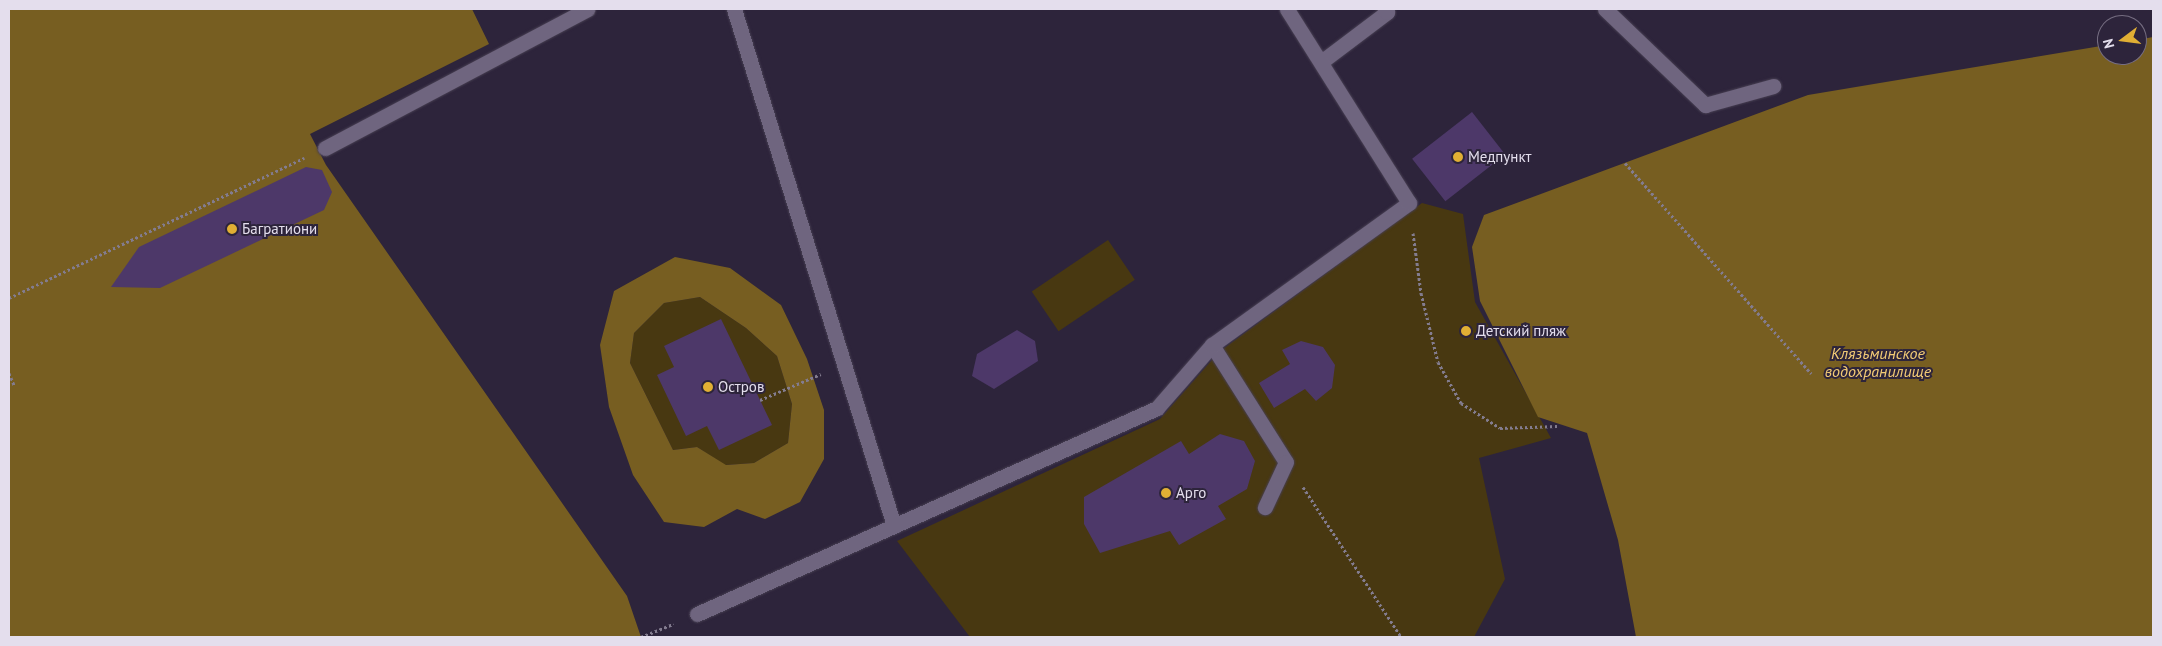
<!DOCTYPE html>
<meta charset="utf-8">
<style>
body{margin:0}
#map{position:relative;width:2162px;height:646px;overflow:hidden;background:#2d243b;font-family:"PT Sans",sans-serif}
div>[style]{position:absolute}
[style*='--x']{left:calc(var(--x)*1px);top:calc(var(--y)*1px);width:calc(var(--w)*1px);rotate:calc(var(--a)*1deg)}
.green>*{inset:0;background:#483811;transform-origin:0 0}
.water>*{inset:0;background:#775e21}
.building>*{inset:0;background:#4d3869;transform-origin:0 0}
.path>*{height:3px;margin-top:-1.5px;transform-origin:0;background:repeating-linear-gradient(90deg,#837c8f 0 2.5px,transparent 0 5px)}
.roads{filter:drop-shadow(0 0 1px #473f52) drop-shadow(0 0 1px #473f52)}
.minor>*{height:15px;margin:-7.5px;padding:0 7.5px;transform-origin:7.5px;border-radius:7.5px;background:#6f657f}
.dots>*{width:14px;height:14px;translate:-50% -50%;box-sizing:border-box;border:2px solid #2d243b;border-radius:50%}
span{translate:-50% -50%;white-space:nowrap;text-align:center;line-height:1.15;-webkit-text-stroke:4px #2d243b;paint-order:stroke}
.poi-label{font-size:15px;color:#e4deed}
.left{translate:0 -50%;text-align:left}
.water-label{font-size:16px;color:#f3cb75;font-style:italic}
.frame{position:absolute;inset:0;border:10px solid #e4deed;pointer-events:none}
.north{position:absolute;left:2097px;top:15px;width:50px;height:50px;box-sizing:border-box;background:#2d243b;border:1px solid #766e82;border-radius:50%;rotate:255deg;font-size:14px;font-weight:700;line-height:20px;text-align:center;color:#e4deed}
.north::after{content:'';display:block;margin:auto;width:18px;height:22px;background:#e1af34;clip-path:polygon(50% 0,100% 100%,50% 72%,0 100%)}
</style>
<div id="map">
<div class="green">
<div style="clip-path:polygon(1422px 203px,1463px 214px,1475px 302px,1551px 438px,1479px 458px,1505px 579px,1474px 637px,970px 637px,897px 541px,1160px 419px,1219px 352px)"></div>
<div style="left:1108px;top:240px;width:48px;height:92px;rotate:56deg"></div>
<div style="clip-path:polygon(700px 297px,746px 328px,777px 356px,792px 404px,788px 443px,754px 463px,725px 465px,697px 447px,673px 450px,630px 363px,634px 333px,664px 303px)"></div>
</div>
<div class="water">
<div style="clip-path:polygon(9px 9px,472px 9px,489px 44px,310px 134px,326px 165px,627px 596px,641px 637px,9px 637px)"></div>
<div style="clip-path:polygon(2153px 37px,2153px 637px,1636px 637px,1618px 540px,1587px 433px,1538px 417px,1480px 301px,1472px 247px,1484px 215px,1808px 95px,2107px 45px,2107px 55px,2137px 55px,2137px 40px)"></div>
<div style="clip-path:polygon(evenodd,675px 257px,730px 268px,781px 305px,807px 359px,824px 410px,824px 459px,800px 502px,765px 519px,737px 509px,704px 527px,664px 522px,633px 475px,609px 407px,600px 345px,614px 291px,675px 257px,700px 297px,746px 328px,777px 356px,792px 404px,788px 443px,754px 463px,726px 465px,697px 447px,673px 450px,630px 363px,634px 333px,664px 303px,700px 297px)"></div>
</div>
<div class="building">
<div style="left:1472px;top:112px;width:54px;height:76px;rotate:52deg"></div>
<div style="clip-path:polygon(306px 167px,322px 170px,332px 192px,324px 210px,160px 288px,111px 287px,139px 247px)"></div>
<div style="clip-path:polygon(721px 319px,772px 425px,719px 450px,707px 426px,686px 436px,657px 375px,674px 367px,664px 346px)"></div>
<div style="clip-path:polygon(1017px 330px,1035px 341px,1038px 361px,994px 389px,972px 376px,977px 354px)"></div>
<div style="clip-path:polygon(1301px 341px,1323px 347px,1335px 365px,1332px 388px,1316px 401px,1305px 389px,1274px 408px,1259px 383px,1290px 364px,1282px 350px)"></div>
<div style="clip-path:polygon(1220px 434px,1244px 441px,1255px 461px,1247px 489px,1218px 506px,1226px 519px,1179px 545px,1170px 531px,1100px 553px,1084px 524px,1084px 497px,1181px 441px,1189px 454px)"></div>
</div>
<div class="path">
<div style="--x:1625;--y:163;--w:281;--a:48.5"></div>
<div style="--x:1413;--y:233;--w:61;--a:82.4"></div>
<div style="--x:1421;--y:293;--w:71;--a:76.2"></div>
<div style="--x:1438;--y:362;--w:47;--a:60.7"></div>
<div style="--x:1461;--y:403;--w:46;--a:32.7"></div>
<div style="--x:1500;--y:428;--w:57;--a:-2"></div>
<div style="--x:9;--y:298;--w:327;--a:-25.4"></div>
<div style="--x:9;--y:373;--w:13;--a:67"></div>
<div style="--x:760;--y:400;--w:66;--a:-23.1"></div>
<div style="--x:1303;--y:487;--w:179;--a:56.8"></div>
<div style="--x:641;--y:637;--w:35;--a:-22"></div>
</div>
<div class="roads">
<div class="minor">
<div style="--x:734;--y:9;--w:541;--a:72.8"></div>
<div style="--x:1605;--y:9;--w:139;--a:43.8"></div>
<div style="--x:1705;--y:105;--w:71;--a:-15.6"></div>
<div style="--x:1321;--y:62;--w:83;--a:-37.1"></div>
<div style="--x:1387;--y:12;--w:4;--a:-124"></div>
<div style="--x:325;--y:148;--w:297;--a:-27.9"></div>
<div style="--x:1212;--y:345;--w:138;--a:57.7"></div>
<div style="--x:1286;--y:462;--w:50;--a:115"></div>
<div style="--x:697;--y:614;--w:504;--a:-24.12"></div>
<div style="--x:1157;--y:408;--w:84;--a:-48.9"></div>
<div style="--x:1212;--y:345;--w:243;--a:-35.8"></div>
<div style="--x:1409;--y:203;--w:229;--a:-122.2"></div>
</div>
</div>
<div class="dots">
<div style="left:1458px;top:157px;background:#e1af34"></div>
<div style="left:232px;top:229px;background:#e1af34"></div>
<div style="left:1466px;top:331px;background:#e1af34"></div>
<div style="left:708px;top:387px;background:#e1af34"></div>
<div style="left:1166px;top:493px;background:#e1af34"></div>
</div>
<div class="poi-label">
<span class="left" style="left:1468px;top:157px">Медпункт</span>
<span class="left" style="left:242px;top:229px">Багратиони</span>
<span class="left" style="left:1476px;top:331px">Детский пляж</span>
<span class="left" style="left:718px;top:387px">Остров</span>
<span class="left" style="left:1176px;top:493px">Арго</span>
</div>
<div class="water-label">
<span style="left:1878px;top:362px">Клязьминское<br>водохранилище</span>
</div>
<div class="frame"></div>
<div class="north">N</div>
</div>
